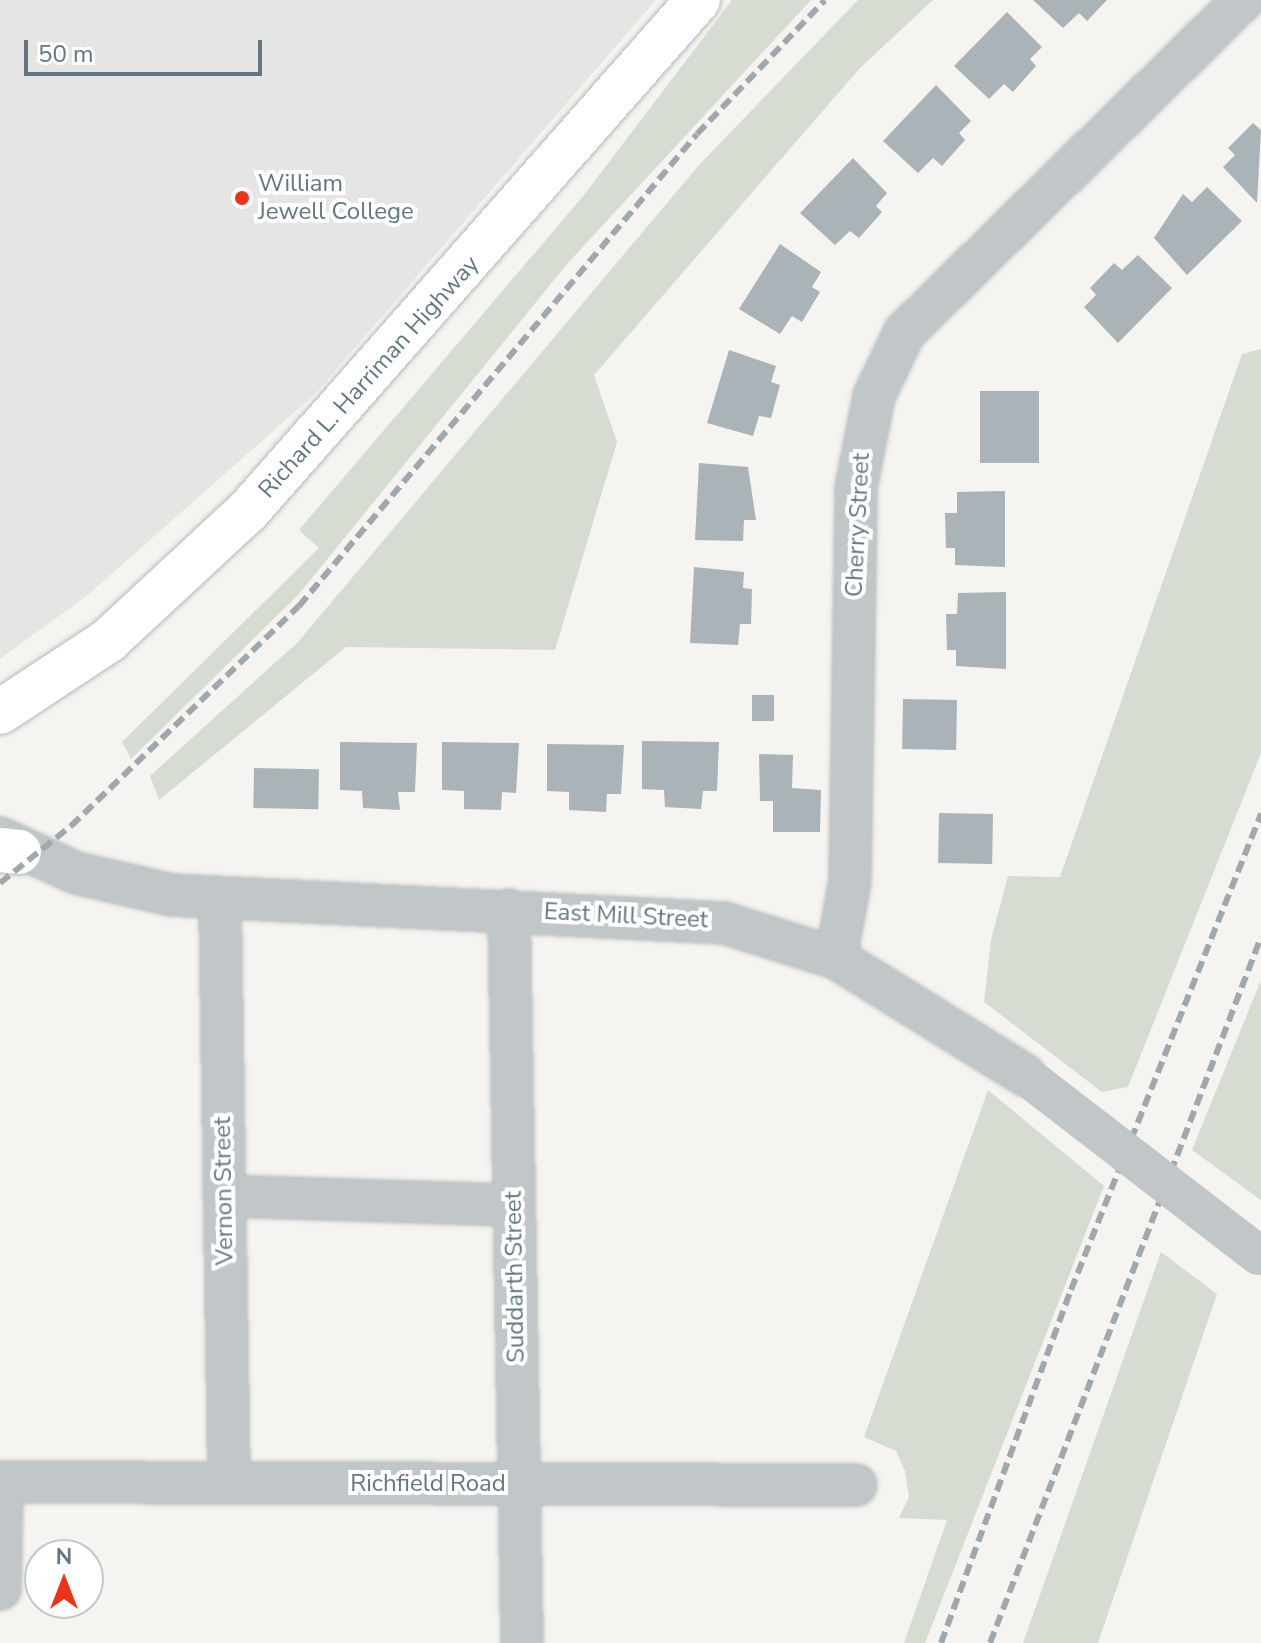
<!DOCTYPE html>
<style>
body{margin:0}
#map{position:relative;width:1261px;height:1643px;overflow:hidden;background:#f5f4f0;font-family:"Nunito Sans",sans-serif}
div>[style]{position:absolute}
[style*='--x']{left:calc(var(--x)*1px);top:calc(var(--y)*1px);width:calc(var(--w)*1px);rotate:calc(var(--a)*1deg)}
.built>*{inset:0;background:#e5e6e4}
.green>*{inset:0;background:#d6dcd1}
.building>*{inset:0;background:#aab3b7;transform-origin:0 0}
.roads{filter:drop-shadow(0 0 2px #b4b9bc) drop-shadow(0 0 2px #b4b9bc)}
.minor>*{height:40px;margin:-20px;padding:0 20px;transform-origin:20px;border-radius:20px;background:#c1c6c8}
.major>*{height:44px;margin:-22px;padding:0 22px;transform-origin:22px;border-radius:22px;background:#fff}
.rail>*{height:6px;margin-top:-3px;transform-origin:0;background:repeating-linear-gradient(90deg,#9fa8ac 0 12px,transparent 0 18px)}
.minor-bridge>*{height:40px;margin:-20px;padding:0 20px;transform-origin:20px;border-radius:20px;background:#c1c6c8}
.dots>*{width:22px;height:22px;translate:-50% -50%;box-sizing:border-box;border:4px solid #fff;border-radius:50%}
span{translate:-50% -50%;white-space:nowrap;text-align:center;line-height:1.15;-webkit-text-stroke:8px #fff;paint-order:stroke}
.poi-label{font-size:24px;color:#617883}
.left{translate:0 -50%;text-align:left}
.street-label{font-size:24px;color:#617883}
.north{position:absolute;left:24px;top:1539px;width:80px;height:80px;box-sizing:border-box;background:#fff;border:2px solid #c0c9cd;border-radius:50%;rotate:0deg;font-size:22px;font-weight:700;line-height:32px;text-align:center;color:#617883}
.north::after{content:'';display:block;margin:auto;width:28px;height:36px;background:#ed3317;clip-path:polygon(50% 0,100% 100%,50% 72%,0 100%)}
.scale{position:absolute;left:24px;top:40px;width:238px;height:36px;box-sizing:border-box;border:4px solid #617883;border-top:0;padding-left:10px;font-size:24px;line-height:28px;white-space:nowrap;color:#617883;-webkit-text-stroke:6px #fff;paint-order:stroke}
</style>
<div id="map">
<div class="built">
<div style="clip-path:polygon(0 0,656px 0,314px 395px,89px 594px,0 659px)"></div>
</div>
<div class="green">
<div style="clip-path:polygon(732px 0,811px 0,567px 264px,299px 594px,131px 759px,122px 742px,319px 548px,299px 530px,584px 195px)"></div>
<div style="clip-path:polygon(858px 0,933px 0,860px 68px,594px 375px,617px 442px,555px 650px,346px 647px,159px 800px,150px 776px,298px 642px,699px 165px)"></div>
<div style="clip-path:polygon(1261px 349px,1261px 753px,1128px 1087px,1102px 1092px,984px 1002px,991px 940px,1008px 876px,1060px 877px,1242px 354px)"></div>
<div style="clip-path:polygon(1261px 980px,1261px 1200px,1192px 1150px)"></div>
<div style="clip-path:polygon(988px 1090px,1104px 1186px,925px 1643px,904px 1643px,947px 1520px,899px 1518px,909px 1497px,905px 1471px,896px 1451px,864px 1437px)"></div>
<div style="clip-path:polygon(1161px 1252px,1217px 1294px,1098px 1643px,1023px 1643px)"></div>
</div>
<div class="building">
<div style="clip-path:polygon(1033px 0,1107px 0,1087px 21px,1079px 13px,1063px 28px)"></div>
<div style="clip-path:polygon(1007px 12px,1042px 47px,1030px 59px,1036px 66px,1013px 92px,1004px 84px,989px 99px,954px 66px)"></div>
<div style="clip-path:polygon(936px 85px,971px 121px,959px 133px,965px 140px,942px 166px,933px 158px,918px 173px,883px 141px)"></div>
<div style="clip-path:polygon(1253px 123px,1261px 130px,1257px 203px,1223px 167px,1235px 155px,1228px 148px)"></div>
<div style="clip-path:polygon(853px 158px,887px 193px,876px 206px,882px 212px,859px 238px,850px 231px,835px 245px,800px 213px)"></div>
<div style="clip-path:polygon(1207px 187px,1242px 221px,1187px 275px,1154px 238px,1183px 194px,1192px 202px)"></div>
<div style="clip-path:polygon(780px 244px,821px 272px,812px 287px,820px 292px,802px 322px,792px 316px,780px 334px,739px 309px)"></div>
<div style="clip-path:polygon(1138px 255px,1172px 288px,1118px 343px,1084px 307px,1096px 295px,1090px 288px,1114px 263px,1122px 270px)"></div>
<div style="clip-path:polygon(729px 350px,776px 366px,771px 382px,780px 385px,771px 418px,759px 416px,753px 436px,707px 423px)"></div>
<div style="left:980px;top:391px;width:59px;height:72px"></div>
<div style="clip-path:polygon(699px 463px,748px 467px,756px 520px,744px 520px,743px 541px,695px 540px)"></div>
<div style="clip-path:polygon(1005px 491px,1005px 567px,955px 565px,955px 548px,946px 548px,945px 513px,957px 513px,957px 492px)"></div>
<div style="clip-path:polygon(694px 567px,744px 572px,743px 588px,752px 589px,751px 624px,740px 624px,738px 645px,690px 643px)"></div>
<div style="clip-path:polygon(1006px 592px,1006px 669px,956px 666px,956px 650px,947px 650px,946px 614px,957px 614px,958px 593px)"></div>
<div style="left:752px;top:695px;width:22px;height:26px"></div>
<div style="left:957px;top:700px;width:50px;height:54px;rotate:91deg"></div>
<div style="clip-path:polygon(642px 741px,719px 742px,717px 791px,703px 791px,701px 809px,665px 807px,664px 790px,642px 789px)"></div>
<div style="clip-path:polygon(340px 742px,417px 743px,415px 792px,398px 792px,400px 810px,363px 808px,362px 791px,340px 790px)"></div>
<div style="clip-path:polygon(442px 742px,519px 743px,516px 793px,502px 792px,501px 810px,464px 809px,464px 791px,442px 790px)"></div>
<div style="clip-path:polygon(547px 744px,624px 745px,621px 794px,607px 794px,606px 812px,569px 810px,569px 792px,547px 791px)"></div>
<div style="clip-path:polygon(759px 754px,793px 755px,792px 788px,821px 790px,820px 832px,773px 832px,773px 801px,760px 801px)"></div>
<div style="left:254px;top:768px;width:65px;height:40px;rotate:1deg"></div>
<div style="left:993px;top:814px;width:50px;height:54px;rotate:91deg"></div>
</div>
<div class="roads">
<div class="minor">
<div style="--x:0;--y:838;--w:84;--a:24.7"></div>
<div style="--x:76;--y:873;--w:98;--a:13"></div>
<div style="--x:171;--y:895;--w:554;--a:2.9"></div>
<div style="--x:724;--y:923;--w:117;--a:17.4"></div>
<div style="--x:836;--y:958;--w:222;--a:31.8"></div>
<div style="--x:220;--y:900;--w:582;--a:89.11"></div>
<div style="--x:509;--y:910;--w:733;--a:88.98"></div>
<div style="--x:836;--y:958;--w:78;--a:-79.7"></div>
<div style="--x:850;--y:881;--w:393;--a:-89.1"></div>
<div style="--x:856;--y:488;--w:94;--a:-78.9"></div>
<div style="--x:874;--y:396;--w:70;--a:-64.5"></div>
<div style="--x:904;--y:333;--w:475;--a:-44.5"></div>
<div style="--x:224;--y:1196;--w:289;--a:1.8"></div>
<div style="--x:0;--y:1482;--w:856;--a:0.2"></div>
<div style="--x:0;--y:1589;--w:107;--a:-88.9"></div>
</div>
<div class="major">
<div style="--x:0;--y:712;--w:131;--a:-33.4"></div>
<div style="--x:109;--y:640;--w:190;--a:-42.9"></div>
<div style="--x:248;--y:511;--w:681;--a:-48.63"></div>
<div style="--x:0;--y:850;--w:19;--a:6"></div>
</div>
</div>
<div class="rail">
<div style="--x:0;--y:883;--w:91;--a:-38.8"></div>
<div style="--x:71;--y:826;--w:317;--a:-44"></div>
<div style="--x:299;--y:606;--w:617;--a:-49.86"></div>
<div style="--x:697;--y:134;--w:185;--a:-46.3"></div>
<div style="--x:941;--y:1643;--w:376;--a:-69.8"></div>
<div style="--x:1071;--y:1290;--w:513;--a:-68.24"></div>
<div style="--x:990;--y:1643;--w:756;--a:-69"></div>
</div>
<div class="minor-bridge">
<div style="--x:1025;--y:1075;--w:295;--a:37.6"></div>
</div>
<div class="dots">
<div style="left:242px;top:198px;background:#ed3317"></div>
</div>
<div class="poi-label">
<span class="left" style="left:258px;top:198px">William<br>Jewell College</span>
</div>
<div class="street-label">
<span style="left:369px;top:377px;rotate:-48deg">Richard L. Harriman Highway</span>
<span style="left:858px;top:525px;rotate:-87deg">Cherry Street</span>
<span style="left:626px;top:916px;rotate:3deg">East Mill Street</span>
<span style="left:224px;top:1191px;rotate:-91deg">Vernon Street</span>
<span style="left:515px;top:1277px;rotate:-91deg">Suddarth Street</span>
<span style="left:428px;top:1484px">Richfield Road</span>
</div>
<div class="north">N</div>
<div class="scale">50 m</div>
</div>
